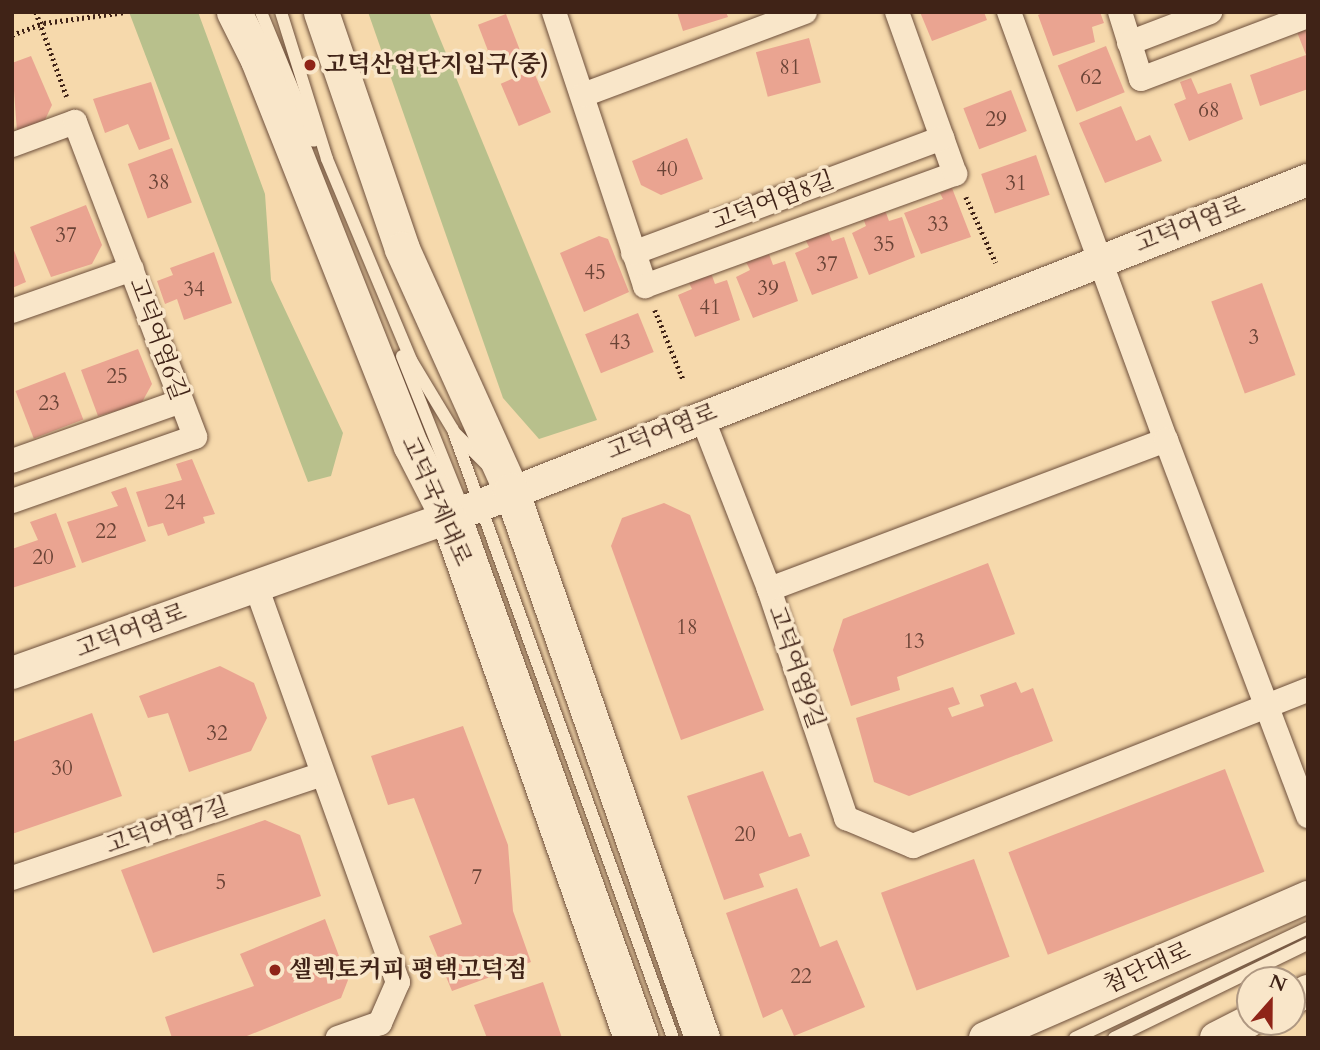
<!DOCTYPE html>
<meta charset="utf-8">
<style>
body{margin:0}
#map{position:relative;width:1320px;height:1050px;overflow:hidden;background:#f6d9ac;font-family:Cardo,"Noto Serif KR",serif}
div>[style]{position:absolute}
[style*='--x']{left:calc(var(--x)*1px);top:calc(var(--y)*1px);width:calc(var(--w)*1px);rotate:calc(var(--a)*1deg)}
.green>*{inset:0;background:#b8c08c}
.building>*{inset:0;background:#eaa491;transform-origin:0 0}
.path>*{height:4.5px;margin-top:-2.25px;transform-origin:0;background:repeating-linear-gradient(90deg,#402317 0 2px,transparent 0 5.5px)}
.roads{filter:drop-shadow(0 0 2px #6e503c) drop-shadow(0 0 2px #6e503c)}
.service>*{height:12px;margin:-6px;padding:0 6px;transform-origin:6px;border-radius:6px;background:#f9e6c9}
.minor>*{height:24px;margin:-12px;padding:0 12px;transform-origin:12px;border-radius:12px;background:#f9e6c9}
.tertiary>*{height:32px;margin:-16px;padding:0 16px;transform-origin:16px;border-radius:16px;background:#f9e6c9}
.secondary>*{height:35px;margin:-17.5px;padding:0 17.5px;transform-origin:17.5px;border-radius:17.5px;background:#f9e6c9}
.dots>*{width:19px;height:19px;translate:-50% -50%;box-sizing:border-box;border:4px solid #f9e6c9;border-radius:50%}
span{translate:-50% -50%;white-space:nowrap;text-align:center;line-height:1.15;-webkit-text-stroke:7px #f9e6c9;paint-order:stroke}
.number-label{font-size:21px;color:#6a4336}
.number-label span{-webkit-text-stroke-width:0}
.poi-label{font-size:24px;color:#402317;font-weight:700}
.left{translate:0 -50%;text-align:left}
.street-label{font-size:24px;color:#402317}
.frame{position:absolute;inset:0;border:14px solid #402317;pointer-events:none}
.north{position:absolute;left:1236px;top:966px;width:70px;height:70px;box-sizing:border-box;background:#f9e6c9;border:2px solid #af9882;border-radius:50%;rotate:21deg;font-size:19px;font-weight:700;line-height:28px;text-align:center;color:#402317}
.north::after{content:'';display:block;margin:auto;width:24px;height:32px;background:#8f2418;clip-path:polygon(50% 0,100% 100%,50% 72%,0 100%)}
</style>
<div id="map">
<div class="green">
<div style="clip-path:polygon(129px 12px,198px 12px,265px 194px,271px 280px,343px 433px,331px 476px,308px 482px)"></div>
<div style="clip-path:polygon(368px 12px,429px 12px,597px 420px,539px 439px,503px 398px)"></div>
</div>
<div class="building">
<div style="clip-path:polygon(677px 12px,726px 12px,728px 17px,683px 31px)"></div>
<div style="clip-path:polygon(920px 12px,984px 12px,987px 20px,932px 41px)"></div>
<div style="clip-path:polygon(1045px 12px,1100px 12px,1104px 23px,1092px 27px,1095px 42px,1053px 56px,1038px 15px)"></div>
<div style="left:506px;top:14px;width:40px;height:30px;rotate:69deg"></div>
<div style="clip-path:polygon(1308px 28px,1308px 89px,1260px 106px,1250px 75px,1306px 55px,1297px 32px)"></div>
<div style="left:809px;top:38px;width:46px;height:55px;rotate:75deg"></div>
<div style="left:1106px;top:46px;width:50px;height:52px;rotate:68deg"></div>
<div style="clip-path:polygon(31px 56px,52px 105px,44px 122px,17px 132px,12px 63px)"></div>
<div style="left:533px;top:70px;width:46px;height:35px;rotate:67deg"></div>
<div style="clip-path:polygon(1191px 78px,1198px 94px,1231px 83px,1243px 119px,1189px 141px,1174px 104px,1186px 99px,1180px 82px)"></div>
<div style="clip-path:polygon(151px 82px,170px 139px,139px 150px,128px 124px,105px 133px,93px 99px)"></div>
<div style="left:1011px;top:90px;width:44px;height:51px;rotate:69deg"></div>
<div style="clip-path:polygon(1121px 106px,1136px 141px,1150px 135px,1162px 161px,1105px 183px,1079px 123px)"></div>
<div style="clip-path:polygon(687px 138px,703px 179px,661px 195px,641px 185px,632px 161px)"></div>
<div style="left:172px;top:148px;width:58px;height:47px;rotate:70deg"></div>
<div style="left:1036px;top:155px;width:42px;height:58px;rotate:71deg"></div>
<div style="clip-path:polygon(952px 188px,971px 237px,921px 254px,904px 213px,943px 199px,940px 193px)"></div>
<div style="clip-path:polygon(86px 205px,102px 245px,92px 264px,51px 277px,30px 227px)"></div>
<div style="clip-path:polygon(885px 210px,889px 221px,902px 217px,915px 257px,869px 275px,852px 233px,866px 226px,863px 218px)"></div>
<div style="clip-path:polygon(828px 231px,832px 241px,844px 237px,858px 278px,812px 295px,795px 253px,809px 247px,805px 239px)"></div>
<div style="clip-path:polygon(599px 236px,608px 239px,629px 292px,584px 312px,560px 253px)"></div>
<div style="clip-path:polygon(12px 245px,26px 282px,12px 288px)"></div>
<div style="clip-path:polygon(214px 252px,232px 303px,184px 320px,177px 299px,165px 304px,157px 281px,173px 275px,170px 268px)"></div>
<div style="clip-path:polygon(769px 254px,773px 265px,785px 261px,798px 301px,753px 318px,736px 277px,750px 270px,746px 262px)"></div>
<div style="clip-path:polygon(711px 273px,715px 284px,727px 280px,740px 320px,695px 337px,678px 295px,692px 289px,688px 281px)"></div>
<div style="left:1262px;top:283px;width:98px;height:54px;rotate:70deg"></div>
<div style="left:638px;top:313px;width:42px;height:57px;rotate:68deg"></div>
<div style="clip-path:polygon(138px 349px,152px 384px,141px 404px,98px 416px,81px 370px)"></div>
<div style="left:65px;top:372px;width:51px;height:53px;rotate:69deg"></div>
<div style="clip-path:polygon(192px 459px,215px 514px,203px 517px,205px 523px,168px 536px,163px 523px,148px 527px,136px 492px,182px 480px,176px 464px)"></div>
<div style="clip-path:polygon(126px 487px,146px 541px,82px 563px,67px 522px,118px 506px,111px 492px)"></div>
<div style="clip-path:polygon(664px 503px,690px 515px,764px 710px,681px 740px,611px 546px,622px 518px)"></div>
<div style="clip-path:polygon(56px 513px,76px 567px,12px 588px,12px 549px,38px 540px,30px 522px)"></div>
<div style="clip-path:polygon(988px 563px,1015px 634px,897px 677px,900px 690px,851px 706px,833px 650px,843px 619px)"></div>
<div style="clip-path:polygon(220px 666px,254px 683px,267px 718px,251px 751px,189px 772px,168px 713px,148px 718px,139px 696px)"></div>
<div style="clip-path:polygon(1016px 682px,1021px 693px,1033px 688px,1053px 741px,909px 796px,874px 782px,856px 718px,953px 687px,960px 704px,948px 708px,952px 717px,984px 706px,980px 695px)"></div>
<div style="clip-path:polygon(92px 713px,122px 796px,12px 834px,12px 742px)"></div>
<div style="clip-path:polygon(463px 726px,508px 845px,513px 911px,531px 962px,452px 991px,429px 936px,462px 924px,414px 798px,388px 805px,371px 756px)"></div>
<div style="left:1225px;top:769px;width:110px;height:232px;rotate:69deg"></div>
<div style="clip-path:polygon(763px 771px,789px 837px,801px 833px,810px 856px,759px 874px,764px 887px,724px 900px,687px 796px)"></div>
<div style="clip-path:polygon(265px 820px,300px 835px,321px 896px,153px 953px,121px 870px)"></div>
<div style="left:974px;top:859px;width:104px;height:99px;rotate:70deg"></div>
<div style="clip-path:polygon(797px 888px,820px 947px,837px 940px,865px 1007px,794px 1036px,782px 1009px,763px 1018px,726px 913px)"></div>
<div style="clip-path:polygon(325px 919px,348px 980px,341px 998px,242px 1038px,172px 1038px,165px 1017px,254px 986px,240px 954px)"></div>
<div style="clip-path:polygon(543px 982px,562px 1038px,487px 1038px,474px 1005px)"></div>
</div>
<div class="path">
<div style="--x:36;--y:12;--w:90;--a:70"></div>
<div style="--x:12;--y:35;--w:34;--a:-21"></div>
<div style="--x:44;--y:23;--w:82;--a:-7.7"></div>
<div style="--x:966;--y:197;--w:72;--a:65.6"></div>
<div style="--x:655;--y:310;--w:74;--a:67.9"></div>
</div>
<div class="roads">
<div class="service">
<div style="--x:261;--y:12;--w:139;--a:67.7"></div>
<div style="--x:281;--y:12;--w:154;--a:72.6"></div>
<div style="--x:327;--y:159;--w:218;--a:67.3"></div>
<div style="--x:411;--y:360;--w:82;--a:59"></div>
<div style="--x:453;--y:430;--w:647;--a:70.11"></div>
<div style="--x:402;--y:356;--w:167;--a:68.2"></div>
<div style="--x:464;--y:511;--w:560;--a:70.27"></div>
<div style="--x:455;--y:433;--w:45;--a:45"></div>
<div style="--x:1075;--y:1038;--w:258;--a:-25.3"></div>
<div style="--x:1114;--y:1038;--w:216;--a:-25.9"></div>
</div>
<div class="minor">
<div style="--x:554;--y:12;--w:289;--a:71.6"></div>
<div style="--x:645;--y:286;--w:330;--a:-19.9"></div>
<div style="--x:955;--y:174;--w:172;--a:-109.7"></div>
<div style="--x:1009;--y:12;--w:456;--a:69.9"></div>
<div style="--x:1166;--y:440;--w:424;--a:159.4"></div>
<div style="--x:769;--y:589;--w:242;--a:71.4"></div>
<div style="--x:846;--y:818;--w:73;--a:22.7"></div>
<div style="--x:913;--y:846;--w:425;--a:-21.6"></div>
<div style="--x:1120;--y:12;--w:70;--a:72.6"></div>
<div style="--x:1141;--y:79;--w:178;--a:-20.7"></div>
<div style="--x:1129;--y:43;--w:87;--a:-20.9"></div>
<div style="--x:583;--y:95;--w:237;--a:-20.5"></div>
<div style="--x:12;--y:145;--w:67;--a:-20.1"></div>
<div style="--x:75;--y:122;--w:337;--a:69.1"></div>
<div style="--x:195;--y:437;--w:194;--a:160.7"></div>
<div style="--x:633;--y:253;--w:330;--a:-20.4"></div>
<div style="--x:12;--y:311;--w:127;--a:-19.3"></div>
<div style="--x:702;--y:417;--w:185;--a:68.7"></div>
<div style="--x:1166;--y:440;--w:402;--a:69.3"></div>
<div style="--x:12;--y:461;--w:179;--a:-19.5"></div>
<div style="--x:256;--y:586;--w:421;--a:70.3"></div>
<div style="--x:398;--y:982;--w:45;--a:113.7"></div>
<div style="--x:380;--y:1023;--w:45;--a:160.3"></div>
<div style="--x:12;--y:878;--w:327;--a:-18.5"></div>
</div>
<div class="tertiary">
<div style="--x:12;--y:673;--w:463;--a:-19.6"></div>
<div style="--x:448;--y:518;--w:924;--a:-21.46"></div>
<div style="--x:1292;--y:999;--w:18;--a:-27"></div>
<div style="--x:985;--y:1038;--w:352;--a:-23.6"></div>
<div style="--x:1216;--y:1038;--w:38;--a:-27"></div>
</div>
<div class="secondary">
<div style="--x:234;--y:12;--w:54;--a:63.4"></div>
<div style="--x:258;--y:60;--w:415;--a:68.4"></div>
<div style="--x:411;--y:446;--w:81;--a:62.8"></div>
<div style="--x:448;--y:518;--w:551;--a:70.61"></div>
<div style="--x:321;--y:12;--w:250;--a:71.1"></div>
<div style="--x:402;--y:249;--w:265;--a:65.7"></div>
<div style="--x:511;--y:490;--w:580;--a:70.78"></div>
</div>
</div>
<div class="dots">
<div style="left:310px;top:65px;background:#8f2418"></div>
<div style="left:275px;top:970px;background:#8f2418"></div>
</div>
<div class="number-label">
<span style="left:790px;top:68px">81</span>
<span style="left:1091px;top:78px">62</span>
<span style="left:1209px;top:111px">68</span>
<span style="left:996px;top:120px">29</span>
<span style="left:667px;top:170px">40</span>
<span style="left:159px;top:183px">38</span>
<span style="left:1016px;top:184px">31</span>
<span style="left:938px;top:225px">33</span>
<span style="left:66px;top:236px">37</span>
<span style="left:884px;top:245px">35</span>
<span style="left:827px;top:265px">37</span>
<span style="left:595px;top:273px">45</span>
<span style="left:768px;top:289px">39</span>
<span style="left:194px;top:290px">34</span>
<span style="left:710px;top:308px">41</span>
<span style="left:1254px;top:338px">3</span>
<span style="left:620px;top:343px">43</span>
<span style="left:117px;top:377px">25</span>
<span style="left:49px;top:404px">23</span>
<span style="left:175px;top:503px">24</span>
<span style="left:106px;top:532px">22</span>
<span style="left:43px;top:558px">20</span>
<span style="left:687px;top:628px">18</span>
<span style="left:914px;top:642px">13</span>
<span style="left:217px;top:734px">32</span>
<span style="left:62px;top:769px">30</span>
<span style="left:745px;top:835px">20</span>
<span style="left:477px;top:878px">7</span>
<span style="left:221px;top:883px">5</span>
<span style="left:801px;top:977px">22</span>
</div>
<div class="poi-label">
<span class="left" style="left:324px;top:65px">고덕산업단지입구(중)</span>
<span class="left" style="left:289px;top:970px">셀렉토커피 평택고덕점</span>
</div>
<div class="street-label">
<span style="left:773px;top:201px;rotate:-20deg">고덕여염8길</span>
<span style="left:1190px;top:225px;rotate:-21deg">고덕여염로</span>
<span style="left:158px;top:339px;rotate:70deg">고덕여염6길</span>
<span style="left:662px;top:432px;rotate:-21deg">고덕여염로</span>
<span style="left:436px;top:501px;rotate:66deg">고덕국제대로</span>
<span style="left:131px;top:631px;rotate:-20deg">고덕여염로</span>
<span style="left:796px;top:667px;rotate:71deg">고덕여염9길</span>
<span style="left:167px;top:826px;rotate:-19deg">고덕여염7길</span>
<span style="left:1147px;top:968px;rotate:-24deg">첨단대로</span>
</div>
<div class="frame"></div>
<div class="north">N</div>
</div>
